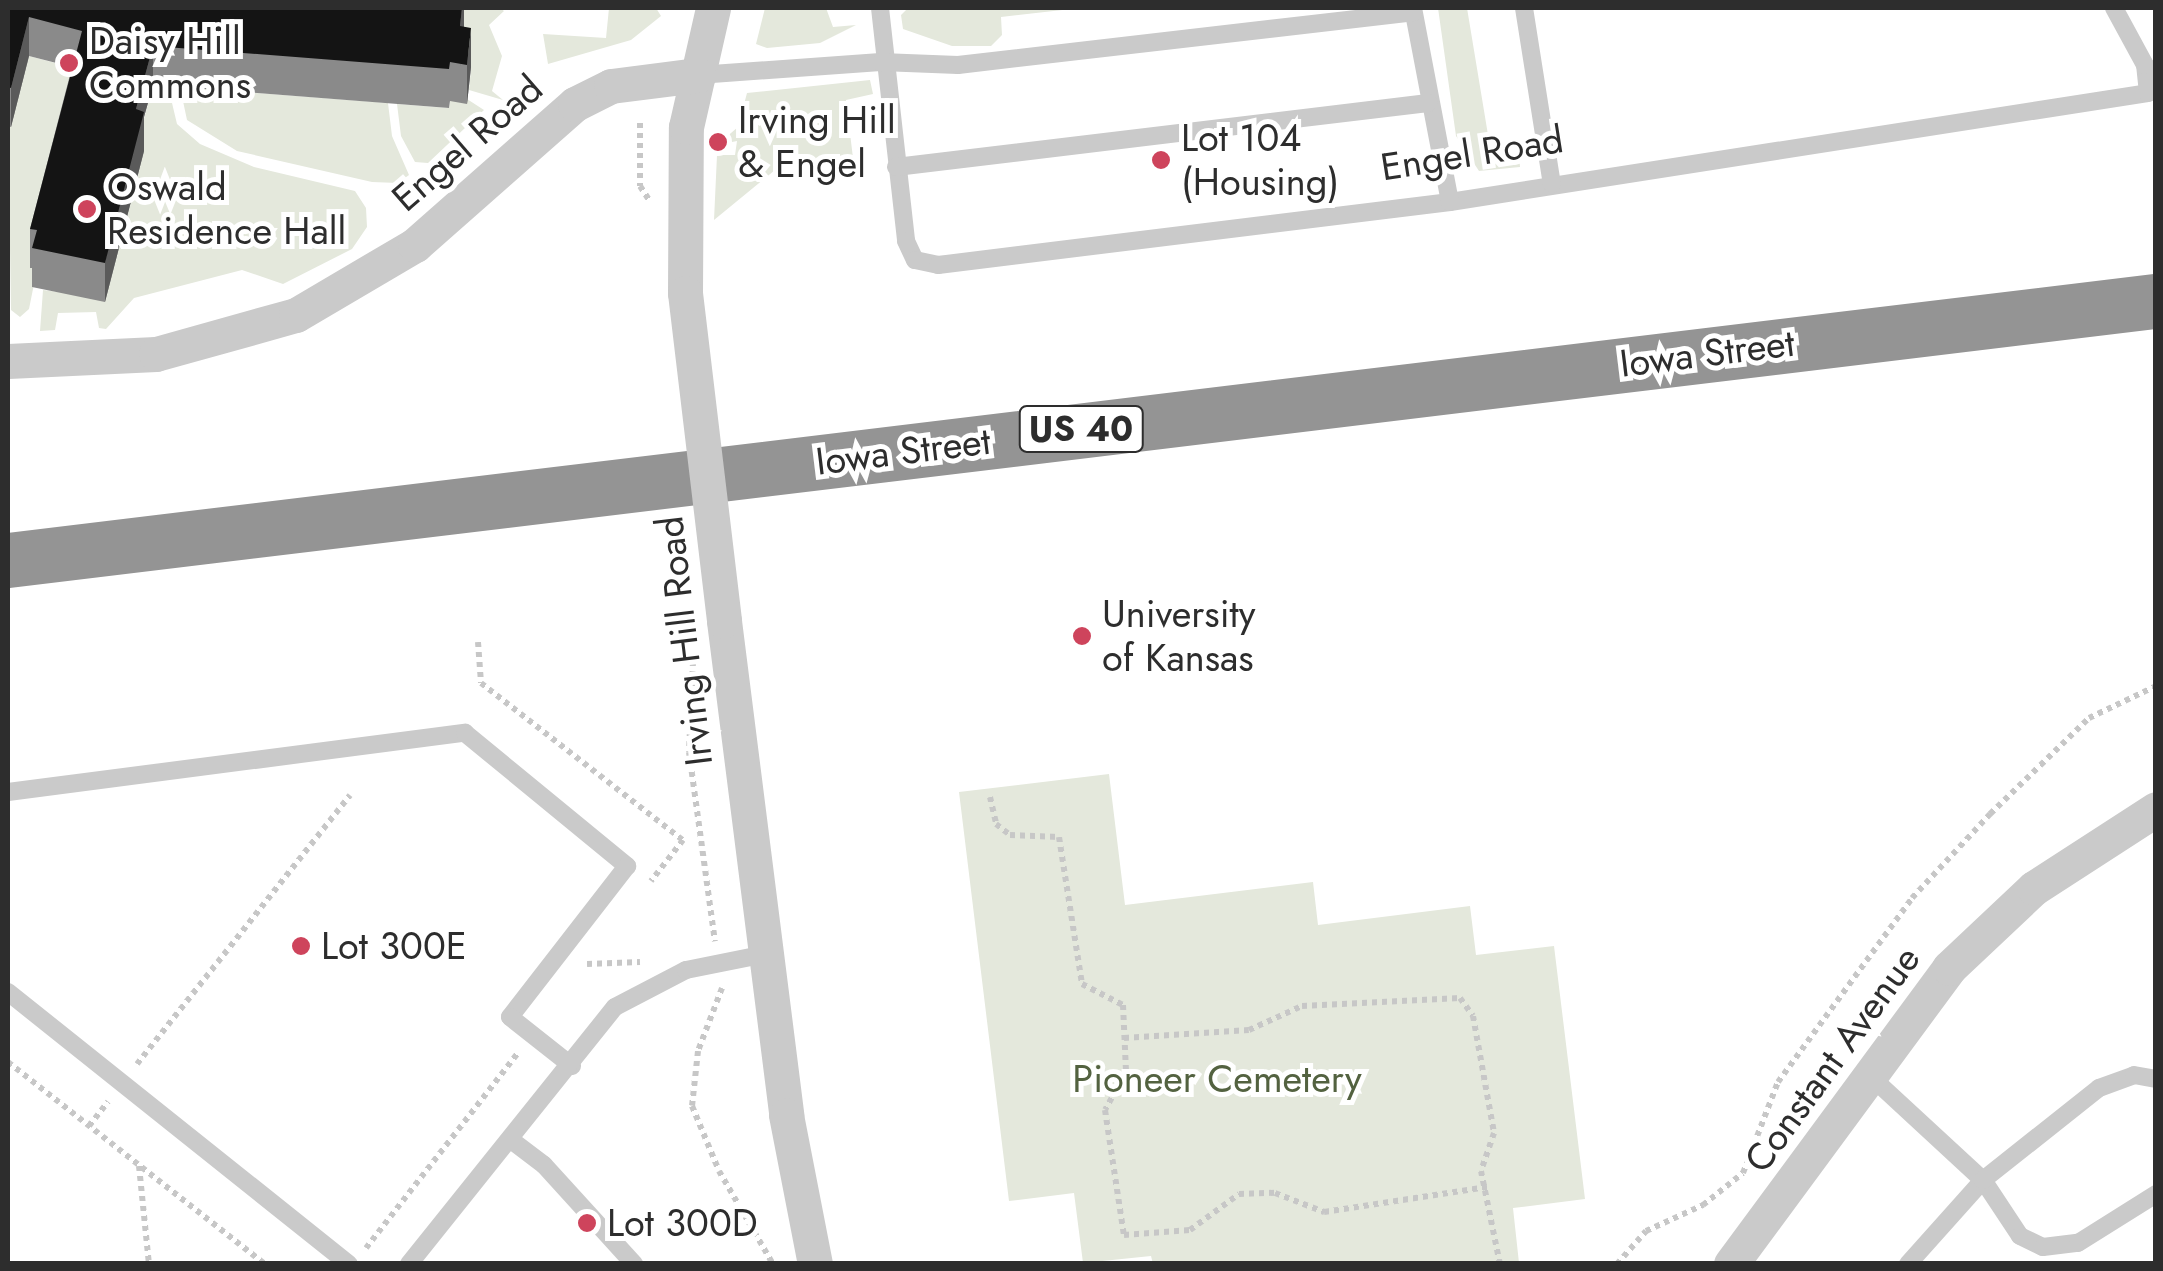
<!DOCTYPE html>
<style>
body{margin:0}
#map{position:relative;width:2163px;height:1271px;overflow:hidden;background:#fff;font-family:Jost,sans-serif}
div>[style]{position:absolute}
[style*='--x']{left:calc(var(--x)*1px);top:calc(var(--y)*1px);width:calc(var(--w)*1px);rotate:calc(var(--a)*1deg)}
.green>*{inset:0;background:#e4e8dc}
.path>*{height:6px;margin-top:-3px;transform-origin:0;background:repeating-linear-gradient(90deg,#c7c7c7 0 5px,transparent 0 10px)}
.lane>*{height:18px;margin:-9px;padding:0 9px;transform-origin:9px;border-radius:9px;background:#cacaca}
.street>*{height:35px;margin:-17.5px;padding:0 17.5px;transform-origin:17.5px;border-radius:17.5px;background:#cacaca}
.highway>*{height:55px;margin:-27.5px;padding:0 27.5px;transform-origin:27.5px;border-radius:27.5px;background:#949494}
.street-bridge>*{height:35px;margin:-17.5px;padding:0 17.5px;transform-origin:17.5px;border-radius:17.5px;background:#cacaca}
.wall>*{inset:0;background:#8a8a8a}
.shaded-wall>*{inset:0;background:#5a5a5a}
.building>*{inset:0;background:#141414}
.dots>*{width:28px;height:28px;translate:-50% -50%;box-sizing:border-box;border:5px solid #fff;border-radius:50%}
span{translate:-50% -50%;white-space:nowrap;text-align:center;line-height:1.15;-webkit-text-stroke:10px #fff;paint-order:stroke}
.shield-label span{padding:2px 8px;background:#fff;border:2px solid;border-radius:8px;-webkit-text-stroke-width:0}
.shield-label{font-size:35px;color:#2d2d2d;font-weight:700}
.poi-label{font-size:38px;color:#2d2d2d}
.left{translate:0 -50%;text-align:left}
.street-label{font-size:38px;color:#2d2d2d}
.park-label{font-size:38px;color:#536240}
.frame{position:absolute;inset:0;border:10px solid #2d2d2d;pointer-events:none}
</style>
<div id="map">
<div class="green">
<div style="clip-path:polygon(152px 8px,500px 8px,504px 11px,489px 25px,502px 56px,492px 91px,503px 100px,469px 90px,471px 68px)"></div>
<div style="clip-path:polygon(609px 8px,656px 8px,661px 16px,631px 40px,548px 64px,543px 34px,606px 38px)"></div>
<div style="clip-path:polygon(765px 8px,826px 8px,833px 27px,856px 25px,820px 43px,767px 48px,756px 44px)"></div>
<div style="clip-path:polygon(908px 8px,1080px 8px,1001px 17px,1002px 35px,991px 46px,952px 46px,903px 29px,901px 15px)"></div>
<div style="clip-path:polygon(1438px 8px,1467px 8px,1491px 153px,1519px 153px,1520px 167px,1479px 171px,1456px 136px)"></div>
<div style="clip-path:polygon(29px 56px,82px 70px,30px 267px,37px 269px,29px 309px,20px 317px,11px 310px,8px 126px)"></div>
<div style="clip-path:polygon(870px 80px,873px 94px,846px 100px,853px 158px,775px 170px,714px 220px,717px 155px,735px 155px,737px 141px,717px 145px,738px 127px,747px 93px)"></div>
<div style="clip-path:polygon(153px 85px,168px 86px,177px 124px,200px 144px,254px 167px,355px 191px,366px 208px,367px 227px,352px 249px,283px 284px,242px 270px,134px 298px,106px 329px,99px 328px,96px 312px,58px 313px,55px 330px,40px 331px,43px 290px,68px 293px,136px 148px)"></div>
<div style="clip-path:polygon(180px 87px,388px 103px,392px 136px,409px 175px,398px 183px,372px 182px,237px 151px,187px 120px)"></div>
<div style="clip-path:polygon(467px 99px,484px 110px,428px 163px,415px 162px,401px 136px,397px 104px,449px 108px,450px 101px)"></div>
<div style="clip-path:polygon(1109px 774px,1125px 905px,1313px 882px,1318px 925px,1470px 906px,1476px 955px,1554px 946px,1585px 1199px,1513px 1208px,1519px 1263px,1153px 1264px,1151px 1256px,1083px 1263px,1074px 1193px,1009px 1201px,959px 792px)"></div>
</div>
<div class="path">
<div style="--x:640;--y:123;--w:63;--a:90"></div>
<div style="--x:640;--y:186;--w:17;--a:57"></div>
<div style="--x:478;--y:642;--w:41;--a:85.8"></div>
<div style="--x:481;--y:683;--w:256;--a:37.9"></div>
<div style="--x:683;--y:840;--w:52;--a:128"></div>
<div style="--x:693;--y:661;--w:91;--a:92.5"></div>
<div style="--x:689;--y:752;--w:191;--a:82.2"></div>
<div style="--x:990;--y:797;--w:28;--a:77"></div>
<div style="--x:996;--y:824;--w:18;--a:38"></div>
<div style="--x:1010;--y:835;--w:49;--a:2.3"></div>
<div style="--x:1059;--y:837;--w:149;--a:81.1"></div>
<div style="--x:1082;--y:984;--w:46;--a:27.1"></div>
<div style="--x:1123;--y:1005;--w:67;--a:87.4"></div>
<div style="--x:1126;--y:1072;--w:43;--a:118.9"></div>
<div style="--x:1105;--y:1110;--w:126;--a:81.4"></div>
<div style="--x:1124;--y:1235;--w:66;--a:-4.3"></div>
<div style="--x:1190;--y:1230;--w:61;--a:-36.3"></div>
<div style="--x:1239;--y:1194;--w:36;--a:-2"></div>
<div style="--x:1275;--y:1193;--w:53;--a:21.2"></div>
<div style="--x:1324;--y:1212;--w:165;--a:-8.7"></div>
<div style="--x:587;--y:964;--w:53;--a:-2.2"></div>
<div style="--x:722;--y:988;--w:67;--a:110.9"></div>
<div style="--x:698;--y:1051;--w:55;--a:96.2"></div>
<div style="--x:692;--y:1106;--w:70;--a:67.4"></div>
<div style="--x:719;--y:1171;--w:108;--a:59.9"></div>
<div style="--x:1124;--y:1038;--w:125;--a:-3.7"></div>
<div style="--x:1249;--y:1030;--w:58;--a:-24.4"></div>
<div style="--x:1302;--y:1006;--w:158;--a:-2.9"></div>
<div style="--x:1460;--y:998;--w:22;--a:54"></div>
<div style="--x:1473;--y:1016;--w:119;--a:79.8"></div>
<div style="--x:1494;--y:1133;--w:40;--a:108.9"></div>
<div style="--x:1481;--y:1171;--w:95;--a:78.5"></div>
<div style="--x:8;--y:1062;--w:327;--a:38.2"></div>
<div style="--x:137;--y:1064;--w:343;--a:-51.6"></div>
<div style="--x:89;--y:1126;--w:31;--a:-52"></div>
<div style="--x:139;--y:1166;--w:99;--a:84.2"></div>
<div style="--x:366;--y:1248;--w:247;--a:-52.1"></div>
<div style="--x:1617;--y:1264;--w:44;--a:-48.7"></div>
<div style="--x:1646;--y:1231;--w:63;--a:-24.5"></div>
<div style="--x:1703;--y:1205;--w:51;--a:-38.7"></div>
<div style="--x:1743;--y:1173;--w:97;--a:-69"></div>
<div style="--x:1778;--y:1082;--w:228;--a:-53.9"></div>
<div style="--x:1912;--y:898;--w:115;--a:-47.1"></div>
<div style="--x:1990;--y:814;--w:138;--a:-44.1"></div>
<div style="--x:2089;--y:718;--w:74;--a:-25.5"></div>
</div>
<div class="lane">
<div style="--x:880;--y:8;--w:234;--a:83.6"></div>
<div style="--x:906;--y:241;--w:21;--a:65"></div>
<div style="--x:915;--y:260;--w:24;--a:12"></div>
<div style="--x:938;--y:265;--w:516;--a:-7.01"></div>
<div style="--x:1450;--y:202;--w:706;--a:-8.88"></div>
<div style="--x:2148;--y:93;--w:28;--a:-96"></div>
<div style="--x:2145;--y:65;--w:65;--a:-118.5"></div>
<div style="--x:1413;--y:8;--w:197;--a:79.2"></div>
<div style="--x:1524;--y:8;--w:178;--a:81"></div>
<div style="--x:698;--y:75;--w:183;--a:-4.1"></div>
<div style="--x:881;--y:62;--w:77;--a:2.2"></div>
<div style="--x:958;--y:65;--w:458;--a:-6.6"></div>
<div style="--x:896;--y:167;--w:536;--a:-6.86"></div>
<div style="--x:8;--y:792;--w:461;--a:-7.4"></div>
<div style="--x:465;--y:733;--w:210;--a:39.4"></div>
<div style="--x:627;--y:866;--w:191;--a:127.8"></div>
<div style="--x:510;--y:1017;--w:79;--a:38.3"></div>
<div style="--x:8;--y:992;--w:436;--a:38.6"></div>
<div style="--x:1868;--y:1074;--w:156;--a:42.7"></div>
<div style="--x:1983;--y:1180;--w:67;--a:56.5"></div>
<div style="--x:2020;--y:1236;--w:25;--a:26"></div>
<div style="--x:2043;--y:1247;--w:35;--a:-7"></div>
<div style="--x:2078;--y:1243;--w:92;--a:-32.1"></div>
<div style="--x:511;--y:1140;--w:41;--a:37.1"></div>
<div style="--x:544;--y:1165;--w:134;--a:47.7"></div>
<div style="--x:409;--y:1264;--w:329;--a:-51.3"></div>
<div style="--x:615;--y:1007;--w:80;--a:-27.5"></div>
<div style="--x:686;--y:970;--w:81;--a:-11.4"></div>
<div style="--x:1908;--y:1264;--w:113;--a:-48.2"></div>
<div style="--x:1983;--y:1180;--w:148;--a:-38.4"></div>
<div style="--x:2099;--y:1088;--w:37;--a:-20"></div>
<div style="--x:2134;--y:1075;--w:22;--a:10"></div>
</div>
<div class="street">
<div style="--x:685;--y:293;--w:166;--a:-89.7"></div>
<div style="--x:686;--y:127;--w:122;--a:-77.2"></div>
<div style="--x:8;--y:361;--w:148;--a:-2.7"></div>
<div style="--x:156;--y:354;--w:145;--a:-15.6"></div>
<div style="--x:296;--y:315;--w:138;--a:-30.5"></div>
<div style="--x:415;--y:245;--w:213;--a:-41.4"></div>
<div style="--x:575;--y:104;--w:40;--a:-26.6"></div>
<div style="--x:611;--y:86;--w:88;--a:-7.2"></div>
<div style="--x:724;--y:621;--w:498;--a:82.8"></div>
<div style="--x:786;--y:1115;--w:152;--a:79"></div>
<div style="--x:1731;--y:1264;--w:368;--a:-53.6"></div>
<div style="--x:1949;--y:968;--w:117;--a:-43.3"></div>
<div style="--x:2034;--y:888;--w:145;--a:-32.9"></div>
</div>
<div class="highway">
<div style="--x:8;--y:560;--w:2164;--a:-6.88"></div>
</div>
<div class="street-bridge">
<div style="--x:685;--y:293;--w:330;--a:83.2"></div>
</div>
<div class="wall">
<div style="clip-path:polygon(8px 8px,464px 8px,464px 27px,471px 67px,467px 104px,450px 101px,449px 108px,153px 85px,144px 117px,144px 151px,105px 302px,32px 287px,32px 268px,30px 268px,30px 229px,72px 67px,29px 56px,11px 127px,8px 126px)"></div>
</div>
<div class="shaded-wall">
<div style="clip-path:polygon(462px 8px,464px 8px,464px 28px,460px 66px,460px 26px)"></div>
<div style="clip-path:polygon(29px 17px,29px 56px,11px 127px,11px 88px)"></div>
<div style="clip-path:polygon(471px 28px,471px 67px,467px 104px,467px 65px)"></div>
<div style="clip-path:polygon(153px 46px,153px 85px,144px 117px,144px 151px,105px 302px,105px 263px,136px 109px)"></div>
</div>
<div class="building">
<div style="clip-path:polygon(8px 8px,462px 8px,460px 26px,471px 28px,467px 65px,450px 62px,449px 69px,153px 46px,136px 109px,144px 112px,105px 263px,32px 248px,37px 230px,30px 229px,82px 31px,29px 17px,11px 88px,8px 87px)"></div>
</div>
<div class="dots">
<div style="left:69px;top:63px;background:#ce445c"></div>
<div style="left:718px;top:142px;background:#ce445c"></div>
<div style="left:1161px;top:160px;background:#ce445c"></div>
<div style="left:87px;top:209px;background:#ce445c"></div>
<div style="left:1082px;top:636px;background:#ce445c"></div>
<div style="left:301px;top:946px;background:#ce445c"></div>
<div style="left:587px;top:1223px;background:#ce445c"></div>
</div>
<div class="shield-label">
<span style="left:1081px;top:429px">US 40</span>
</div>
<div class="poi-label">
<span class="left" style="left:89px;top:63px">Daisy Hill<br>Commons</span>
<span class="left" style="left:738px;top:142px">Irving Hill<br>&amp; Engel</span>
<span class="left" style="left:1181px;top:160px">Lot 104<br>(Housing)</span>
<span class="left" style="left:107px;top:209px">Oswald<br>Residence Hall</span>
<span class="left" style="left:1102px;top:636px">University<br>of Kansas</span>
<span class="left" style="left:321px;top:946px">Lot 300E</span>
<span class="left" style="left:607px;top:1223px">Lot 300D</span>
</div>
<div class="street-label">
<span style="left:467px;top:143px;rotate:-41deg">Engel Road</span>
<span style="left:1472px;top:153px;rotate:-9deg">Engel Road</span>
<span style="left:1707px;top:353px;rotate:-7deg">Iowa Street</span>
<span style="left:903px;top:451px;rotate:-7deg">Iowa Street</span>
<span style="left:684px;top:641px;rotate:-97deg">Irving Hill Road</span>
<span style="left:1832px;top:1059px;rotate:-54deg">Constant Avenue</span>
</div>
<div class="park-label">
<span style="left:1217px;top:1079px">Pioneer Cemetery</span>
</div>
<div class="frame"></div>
</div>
